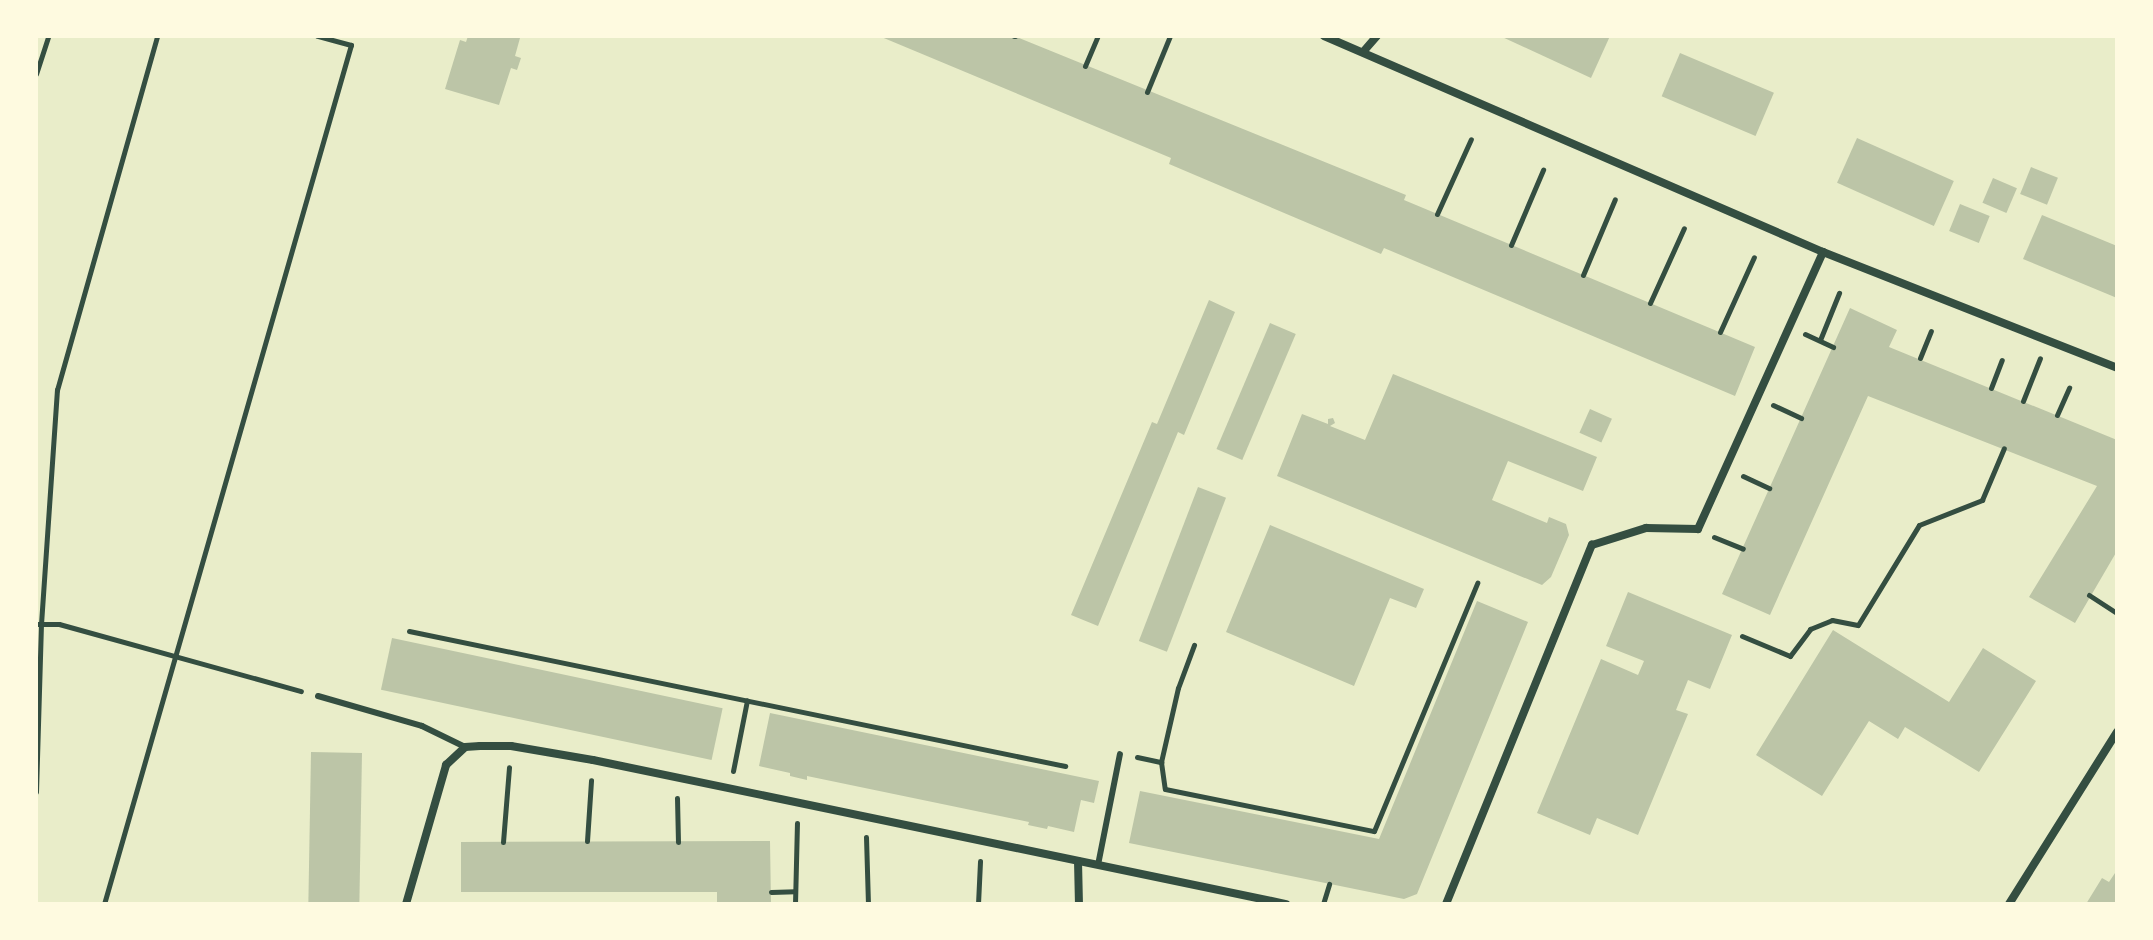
<!DOCTYPE html>
<style>
body{margin:0}
#map{position:relative;width:2153px;height:940px;overflow:hidden;background:#e9edc9;font-family:Jost,sans-serif}
div>[style]{position:absolute}
[style*='--x']{left:calc(var(--x)*1px);top:calc(var(--y)*1px);width:calc(var(--w)*1px);rotate:calc(var(--a)*1deg)}
.building>*{inset:0;background:#bcc5a7;transform-origin:0 0}
.path>*{height:5px;margin:-2.5px;padding:0 2.5px;transform-origin:2.5px;border-radius:2.5px;background:#344e41}
.service>*{height:6px;margin:-3px;padding:0 3px;transform-origin:3px;border-radius:3px;background:#344e41}
.minor>*{height:8px;margin:-4px;padding:0 4px;transform-origin:4px;border-radius:4px;background:#344e41}
span{translate:-50% -50%;white-space:nowrap;text-align:center;line-height:1.15;-webkit-text-stroke:6px #fefae0;paint-order:stroke}
.frame{position:absolute;inset:0;border:38px solid #fefae0;pointer-events:none}
</style>
<div id="map">
<div class="building">
<div style="clip-path:polygon(468px 36px,520px 38px,515px 56px,521px 58px,517px 70px,511px 68px,499px 105px,445px 89px,460px 40px,466px 42px)"></div>
<div style="clip-path:polygon(879px 36px,1014px 36px,1406px 195px,1404px 200px,1755px 347px,1735px 396px,1384px 248px,1381px 254px,1169px 164px,1171px 158px)"></div>
<div style="clip-path:polygon(1500px 36px,1610px 36px,1591px 78px)"></div>
<div style="left:1680px;top:53px;width:102px;height:47px;rotate:23deg"></div>
<div style="left:1857px;top:138px;width:106px;height:49px;rotate:24deg"></div>
<div style="left:2031px;top:167px;width:29px;height:29px;rotate:22deg"></div>
<div style="left:1993px;top:178px;width:26px;height:27px;rotate:23deg"></div>
<div style="left:1960px;top:204px;width:32px;height:29px;rotate:22deg"></div>
<div style="clip-path:polygon(2042px 215px,2117px 246px,2117px 298px,2023px 259px)"></div>
<div style="clip-path:polygon(1209px 300px,1235px 312px,1184px 435px,1178px 432px,1098px 626px,1071px 615px,1152px 422px,1157px 424px)"></div>
<div style="clip-path:polygon(1850px 308px,1897px 330px,1889px 347px,2117px 440px,2117px 551px,2075px 623px,2029px 597px,2097px 486px,1868px 396px,1770px 615px,1722px 594px)"></div>
<div style="left:1270px;top:323px;width:28px;height:137px;rotate:23deg"></div>
<div style="clip-path:polygon(1393px 374px,1597px 457px,1583px 491px,1508px 461px,1492px 500px,1547px 523px,1549px 517px,1566px 524px,1569px 535px,1551px 577px,1542px 585px,1277px 476px,1302px 414px,1328px 424px,1328px 419px,1333px 418px,1335px 423px,1330px 426px,1365px 440px)"></div>
<div style="left:1590px;top:409px;width:24px;height:26px;rotate:24deg"></div>
<div style="left:1198px;top:487px;width:30px;height:165px;rotate:21deg"></div>
<div style="clip-path:polygon(1270px 525px,1424px 589px,1416px 608px,1390px 598px,1354px 686px,1226px 632px)"></div>
<div style="clip-path:polygon(1628px 592px,1732px 635px,1710px 689px,1688px 680px,1676px 710px,1688px 714px,1638px 835px,1597px 818px,1590px 835px,1537px 813px,1601px 659px,1638px 675px,1644px 661px,1606px 646px)"></div>
<div style="clip-path:polygon(1477px 601px,1528px 622px,1417px 894px,1404px 899px,1129px 843px,1140px 791px,1379px 839px)"></div>
<div style="clip-path:polygon(1833px 630px,1949px 702px,1983px 648px,2036px 681px,1979px 772px,1905px 727px,1898px 739px,1869px 721px,1822px 796px,1756px 755px)"></div>
<div style="left:392px;top:638px;width:338px;height:53px;rotate:12deg"></div>
<div style="clip-path:polygon(770px 713px,1099px 781px,1094px 803px,1081px 800px,1074px 832px,1048px 826px,1047px 829px,1028px 825px,1029px 822px,807px 776px,807px 780px,790px 776px,790px 773px,759px 766px)"></div>
<div style="left:311px;top:752px;width:51px;height:152px;rotate:1deg"></div>
<div style="clip-path:polygon(770px 841px,771px 904px,717px 904px,717px 892px,461px 892px,461px 842px)"></div>
<div style="clip-path:polygon(2117px 870px,2117px 904px,2086px 904px,2102px 878px,2109px 882px)"></div>
</div>
<div class="path">
<div style="--x:1014;--y:36;--w:1;--a:0"></div>
<div style="--x:1085;--y:66;--w:33;--a:-67"></div>
<div style="--x:36;--y:74;--w:40;--a:-72"></div>
<div style="--x:1147;--y:92;--w:61;--a:-67.7"></div>
<div style="--x:1437;--y:214;--w:82;--a:-65.6"></div>
<div style="--x:1511;--y:245;--w:82;--a:-66.9"></div>
<div style="--x:1583;--y:275;--w:82;--a:-67.2"></div>
<div style="--x:1650;--y:303;--w:82;--a:-65.6"></div>
<div style="--x:1720;--y:332;--w:82;--a:-65.6"></div>
<div style="--x:1805;--y:334;--w:31;--a:25"></div>
<div style="--x:1820;--y:340;--w:51;--a:-68"></div>
<div style="--x:1920;--y:358;--w:29;--a:-68"></div>
<div style="--x:1991;--y:388;--w:30;--a:-69"></div>
<div style="--x:2023;--y:401;--w:46;--a:-68.4"></div>
<div style="--x:1773;--y:405;--w:31;--a:25"></div>
<div style="--x:2057;--y:415;--w:30;--a:-66"></div>
<div style="--x:1743;--y:476;--w:29;--a:25"></div>
<div style="--x:1714;--y:537;--w:31;--a:22"></div>
<div style="--x:2089;--y:595;--w:33;--a:33"></div>
<div style="--x:36;--y:624;--w:23;--a:0"></div>
<div style="--x:59;--y:624;--w:251;--a:15.5"></div>
<div style="--x:409;--y:631;--w:670;--a:11.63"></div>
<div style="--x:1742;--y:636;--w:52;--a:22.6"></div>
<div style="--x:1790;--y:656;--w:34;--a:-53"></div>
<div style="--x:1810;--y:629;--w:24;--a:-22"></div>
<div style="--x:1832;--y:620;--w:26;--a:11"></div>
<div style="--x:1858;--y:625;--w:117;--a:-58.6"></div>
<div style="--x:1919;--y:525;--w:68;--a:-21.6"></div>
<div style="--x:1982;--y:500;--w:56;--a:-67.1"></div>
<div style="--x:1137;--y:757;--w:25;--a:12"></div>
<div style="--x:1161;--y:762;--w:27;--a:82"></div>
<div style="--x:1165;--y:789;--w:213;--a:11.4"></div>
<div style="--x:1374;--y:831;--w:269;--a:-67.4"></div>
<div style="--x:1161;--y:762;--w:76;--a:-77.1"></div>
<div style="--x:1178;--y:688;--w:46;--a:-69.6"></div>
<div style="--x:733;--y:771;--w:72;--a:-78.8"></div>
<div style="--x:36;--y:792;--w:168;--a:-88.3"></div>
<div style="--x:41;--y:624;--w:235;--a:-86.1"></div>
<div style="--x:57;--y:390;--w:368;--a:-74.2"></div>
<div style="--x:677;--y:798;--w:44;--a:88.7"></div>
<div style="--x:866;--y:837;--w:67;--a:88.3"></div>
<div style="--x:587;--y:841;--w:61;--a:-86.2"></div>
<div style="--x:503;--y:842;--w:75;--a:-85.4"></div>
<div style="--x:771;--y:892;--w:24;--a:-2"></div>
<div style="--x:104;--y:904;--w:894;--a:-73.96"></div>
<div style="--x:351;--y:45;--w:35;--a:-165"></div>
<div style="--x:795;--y:904;--w:81;--a:-88.6"></div>
<div style="--x:978;--y:904;--w:43;--a:-87.3"></div>
<div style="--x:1323;--y:904;--w:21;--a:-73"></div>
</div>
<div class="service">
<div style="--x:318;--y:696;--w:108;--a:16.1"></div>
<div style="--x:422;--y:726;--w:48;--a:26"></div>
<div style="--x:1098;--y:865;--w:113;--a:-78.8"></div>
</div>
<div class="minor">
<div style="--x:1324;--y:36;--w:544;--a:23.41"></div>
<div style="--x:1823;--y:252;--w:316;--a:21.5"></div>
<div style="--x:1363;--y:52;--w:21;--a:-49"></div>
<div style="--x:1078;--y:861;--w:43;--a:88.7"></div>
<div style="--x:406;--y:904;--w:145;--a:-73.9"></div>
<div style="--x:446;--y:765;--w:26;--a:-43"></div>
<div style="--x:465;--y:747;--w:15;--a:-4"></div>
<div style="--x:480;--y:746;--w:31;--a:0"></div>
<div style="--x:511;--y:746;--w:83;--a:9.7"></div>
<div style="--x:593;--y:760;--w:708;--a:11.74"></div>
<div style="--x:1446;--y:904;--w:388;--a:-67.9"></div>
<div style="--x:1592;--y:545;--w:57;--a:-17.5"></div>
<div style="--x:1646;--y:528;--w:52;--a:1.1"></div>
<div style="--x:1698;--y:529;--w:304;--a:-65.7"></div>
<div style="--x:2009;--y:904;--w:203;--a:-57.9"></div>
</div>
<div class="frame"></div>
</div>
